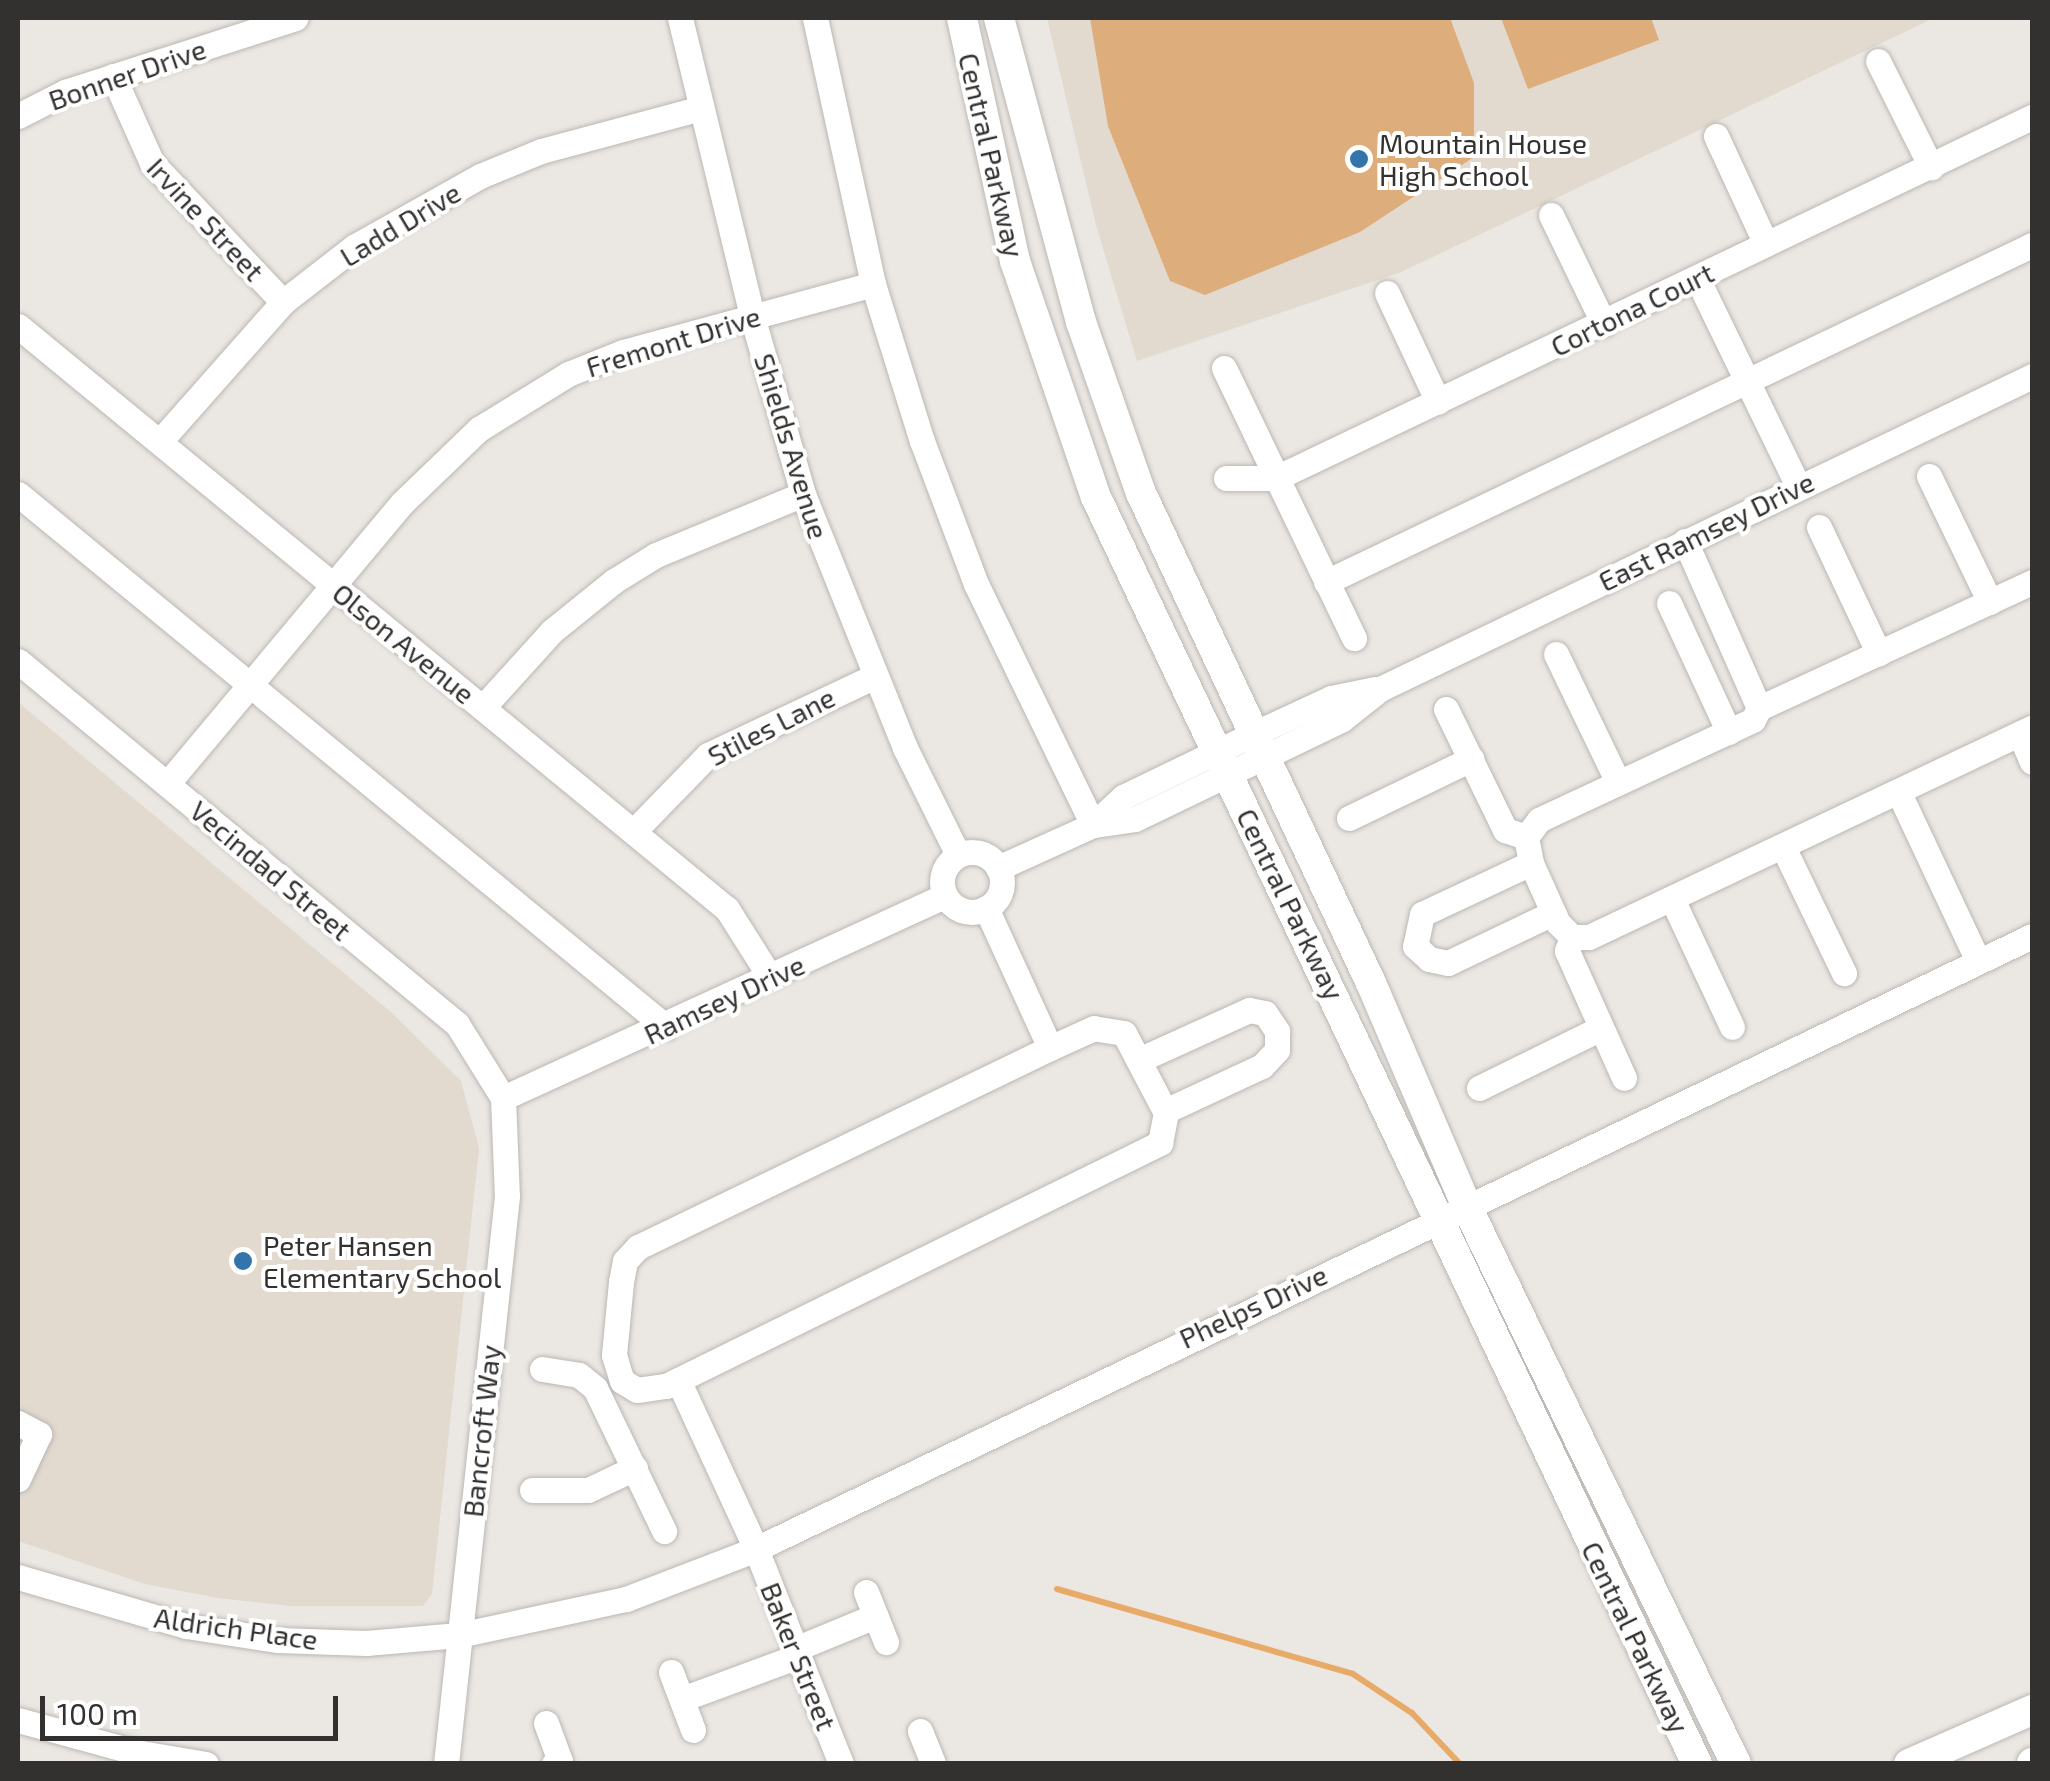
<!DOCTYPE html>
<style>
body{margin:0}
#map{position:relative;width:2050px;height:1781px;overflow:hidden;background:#ebe7e2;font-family:"Exo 2",sans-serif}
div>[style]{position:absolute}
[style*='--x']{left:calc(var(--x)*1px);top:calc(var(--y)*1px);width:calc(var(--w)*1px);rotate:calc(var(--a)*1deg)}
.built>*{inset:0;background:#e2d9cf}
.green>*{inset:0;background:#ddad7c}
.stream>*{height:6px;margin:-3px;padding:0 3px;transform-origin:3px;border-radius:3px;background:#e8aa69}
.roads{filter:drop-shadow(0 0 2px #bcb7b3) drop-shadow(0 0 2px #bcb7b3)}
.minor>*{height:25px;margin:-12.5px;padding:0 12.5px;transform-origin:12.5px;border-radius:12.5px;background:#fff}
.minor>.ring{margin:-12.5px;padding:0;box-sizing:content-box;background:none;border:25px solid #fff;border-radius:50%}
.major>*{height:30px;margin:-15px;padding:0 15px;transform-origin:15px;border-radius:15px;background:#fff}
.dots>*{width:28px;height:28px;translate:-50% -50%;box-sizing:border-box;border:5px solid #fff;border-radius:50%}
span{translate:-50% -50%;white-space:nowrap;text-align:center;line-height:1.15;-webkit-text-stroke:8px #fff;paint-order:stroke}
.street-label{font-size:28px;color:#33312f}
.poi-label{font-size:28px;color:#33312f}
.left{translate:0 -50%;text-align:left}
.frame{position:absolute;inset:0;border:20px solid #33312f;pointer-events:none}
.scale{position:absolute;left:40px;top:1696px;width:298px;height:45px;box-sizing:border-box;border:5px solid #33312f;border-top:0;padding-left:12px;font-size:30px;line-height:35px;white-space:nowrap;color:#33312f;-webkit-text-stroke:8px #fff;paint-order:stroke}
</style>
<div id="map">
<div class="built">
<div style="clip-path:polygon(1047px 18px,1934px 18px,1401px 272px,1137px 361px,1096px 225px)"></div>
<div style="clip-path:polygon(18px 702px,393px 1014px,461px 1081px,479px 1148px,432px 1594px,423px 1606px,291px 1606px,218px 1598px,145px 1584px,18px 1541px)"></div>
</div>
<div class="green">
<div style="clip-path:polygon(1090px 18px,1450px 18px,1474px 83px,1474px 157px,1360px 232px,1205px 295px,1170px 281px,1108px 126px)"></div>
<div style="clip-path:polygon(1501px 18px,1651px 18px,1659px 40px,1528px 89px)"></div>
</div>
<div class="stream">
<div style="--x:1057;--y:1589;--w:308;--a:16"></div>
<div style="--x:1353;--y:1674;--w:71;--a:33.5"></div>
<div style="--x:1412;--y:1713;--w:70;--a:46.7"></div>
</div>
<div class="roads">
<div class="minor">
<div style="--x:680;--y:18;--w:307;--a:76.4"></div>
<div style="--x:752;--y:316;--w:185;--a:74"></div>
<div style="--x:803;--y:494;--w:274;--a:68.1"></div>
<div style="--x:905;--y:748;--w:119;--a:63.6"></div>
<div style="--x:815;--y:18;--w:272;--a:77.7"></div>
<div style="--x:873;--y:284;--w:164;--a:72.7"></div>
<div style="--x:922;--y:441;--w:153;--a:69.3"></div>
<div style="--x:976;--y:584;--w:268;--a:64.1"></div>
<div style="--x:1093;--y:825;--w:42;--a:-8.1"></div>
<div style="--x:1135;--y:819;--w:141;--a:-25.7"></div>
<div style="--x:1262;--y:758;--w:88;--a:-25.7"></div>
<div style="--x:1341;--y:720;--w:50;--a:-38.5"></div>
<div style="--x:1380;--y:689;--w:723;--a:-25.64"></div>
<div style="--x:1878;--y:61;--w:119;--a:63.4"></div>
<div style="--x:113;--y:76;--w:95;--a:65.9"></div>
<div style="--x:152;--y:163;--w:191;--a:46.7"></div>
<div style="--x:18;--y:116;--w:53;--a:-27.1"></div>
<div style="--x:65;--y:92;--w:242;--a:-17.8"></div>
<div style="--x:1716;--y:136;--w:119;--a:65.2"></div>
<div style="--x:1551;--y:215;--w:121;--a:64.1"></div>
<div style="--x:1697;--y:278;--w:231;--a:64.1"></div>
<div style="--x:1387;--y:293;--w:120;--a:64.9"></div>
<div style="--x:18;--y:326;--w:918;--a:39.43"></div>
<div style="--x:727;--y:909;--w:80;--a:57.7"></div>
<div style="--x:1224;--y:368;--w:300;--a:64.3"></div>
<div style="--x:161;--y:440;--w:184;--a:-48.5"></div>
<div style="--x:283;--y:302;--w:90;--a:-37.8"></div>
<div style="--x:354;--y:247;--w:145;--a:-29.4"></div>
<div style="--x:480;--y:176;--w:66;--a:-22.3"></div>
<div style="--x:541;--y:151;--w:166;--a:-15"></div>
<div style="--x:1929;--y:476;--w:140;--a:64.2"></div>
<div style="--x:1226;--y:478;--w:50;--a:0"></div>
<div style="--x:1276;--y:478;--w:838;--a:-25.53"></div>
<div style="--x:18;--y:494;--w:839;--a:39.44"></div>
<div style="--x:1819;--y:527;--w:140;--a:64.7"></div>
<div style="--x:1685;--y:541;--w:183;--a:66.1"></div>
<div style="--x:1326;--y:582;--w:782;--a:-25.52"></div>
<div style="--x:2032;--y:582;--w:301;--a:155.2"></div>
<div style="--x:1759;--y:708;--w:13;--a:117"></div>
<div style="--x:1753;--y:720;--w:236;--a:155"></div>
<div style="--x:1539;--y:820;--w:21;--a:127"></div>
<div style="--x:1526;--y:837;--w:26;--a:79"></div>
<div style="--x:1531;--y:863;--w:66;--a:65.8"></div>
<div style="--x:1558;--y:923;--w:20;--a:45"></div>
<div style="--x:1572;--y:937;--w:17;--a:0"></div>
<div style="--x:1589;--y:937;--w:490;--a:-25.3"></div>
<div style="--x:1669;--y:603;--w:142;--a:65.1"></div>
<div style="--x:1556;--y:654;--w:142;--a:64.2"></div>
<div style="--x:18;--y:661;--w:570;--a:39.59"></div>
<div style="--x:457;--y:1024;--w:87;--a:58.1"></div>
<div style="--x:503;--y:1098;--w:98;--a:87.7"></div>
<div style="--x:507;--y:1196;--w:571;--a:96.13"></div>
<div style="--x:484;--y:706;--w:101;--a:-47.8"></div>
<div style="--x:552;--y:631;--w:80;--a:-38.9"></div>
<div style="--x:614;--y:581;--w:49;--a:-31.8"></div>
<div style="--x:656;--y:555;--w:159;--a:-22.5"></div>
<div style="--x:1446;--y:709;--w:135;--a:64"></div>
<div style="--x:1505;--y:830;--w:22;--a:18"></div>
<div style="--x:2020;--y:734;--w:30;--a:67"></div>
<div style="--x:167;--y:784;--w:366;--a:-50.1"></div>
<div style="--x:402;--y:503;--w:107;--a:-43.9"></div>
<div style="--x:479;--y:429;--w:105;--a:-31.7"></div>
<div style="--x:568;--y:374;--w:59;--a:-21.8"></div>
<div style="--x:623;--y:352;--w:259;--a:-15.2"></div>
<div style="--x:1899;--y:793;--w:186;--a:64.8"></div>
<div style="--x:1349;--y:818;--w:136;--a:-25.8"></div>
<div style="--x:634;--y:831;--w:106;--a:-45.8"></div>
<div style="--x:708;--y:755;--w:185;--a:-25.3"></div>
<div style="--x:1784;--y:849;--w:138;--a:64.2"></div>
<div class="ring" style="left:942px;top:852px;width:35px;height:35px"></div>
<div style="--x:1531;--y:863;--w:120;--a:154.9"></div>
<div style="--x:1422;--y:914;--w:33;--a:102"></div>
<div style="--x:1415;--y:946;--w:19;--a:43"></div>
<div style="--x:1429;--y:959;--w:19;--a:12"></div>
<div style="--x:1448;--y:963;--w:116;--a:-25.5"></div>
<div style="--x:998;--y:868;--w:104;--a:-24.4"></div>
<div style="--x:1093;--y:825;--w:41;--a:-43"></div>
<div style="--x:1123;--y:797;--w:142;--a:-25.8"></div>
<div style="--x:1251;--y:735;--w:88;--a:-24.8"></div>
<div style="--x:1331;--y:698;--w:45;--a:-11.6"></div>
<div style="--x:1673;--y:901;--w:139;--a:64.9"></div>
<div style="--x:986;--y:908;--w:154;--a:65.4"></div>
<div style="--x:1050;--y:1048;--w:458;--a:154.2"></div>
<div style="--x:638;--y:1247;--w:19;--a:133"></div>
<div style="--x:625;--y:1261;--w:21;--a:101"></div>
<div style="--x:621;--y:1282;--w:73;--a:95.5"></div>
<div style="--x:614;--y:1355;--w:27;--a:73"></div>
<div style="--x:622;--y:1381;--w:17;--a:31"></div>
<div style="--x:637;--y:1390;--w:29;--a:-8"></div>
<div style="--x:666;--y:1386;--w:551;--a:-26.19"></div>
<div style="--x:1160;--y:1143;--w:31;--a:-79"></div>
<div style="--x:1166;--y:1113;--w:90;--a:-117.7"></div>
<div style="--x:1124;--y:1033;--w:30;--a:-171"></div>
<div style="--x:1094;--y:1028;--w:48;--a:155.6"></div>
<div style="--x:1572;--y:937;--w:15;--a:110"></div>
<div style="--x:1567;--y:951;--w:139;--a:65.8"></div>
<div style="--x:1141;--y:1059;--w:119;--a:-24.4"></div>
<div style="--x:1249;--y:1010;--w:16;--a:11"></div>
<div style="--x:1265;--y:1013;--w:22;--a:56"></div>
<div style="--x:1277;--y:1031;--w:19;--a:90"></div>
<div style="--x:1277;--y:1050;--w:22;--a:133"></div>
<div style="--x:1262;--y:1066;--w:107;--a:155.1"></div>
<div style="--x:1479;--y:1088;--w:136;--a:-26.2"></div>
<div style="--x:503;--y:1098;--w:485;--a:-24.6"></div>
<div style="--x:542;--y:1369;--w:37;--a:9"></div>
<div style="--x:579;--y:1375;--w:21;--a:39"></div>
<div style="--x:595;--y:1388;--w:159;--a:64.2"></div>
<div style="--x:678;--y:1380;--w:186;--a:65.2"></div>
<div style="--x:756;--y:1549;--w:231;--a:68.4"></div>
<div style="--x:18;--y:1423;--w:24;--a:28"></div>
<div style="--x:39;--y:1434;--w:50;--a:115"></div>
<div style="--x:532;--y:1490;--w:56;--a:0"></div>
<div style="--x:588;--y:1490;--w:52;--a:-25.1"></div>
<div style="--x:18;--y:1577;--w:175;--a:16.3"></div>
<div style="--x:186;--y:1626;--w:93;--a:8.7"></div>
<div style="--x:278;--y:1640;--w:88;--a:2"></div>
<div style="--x:366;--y:1643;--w:93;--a:-4.9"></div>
<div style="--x:459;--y:1635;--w:171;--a:-12.2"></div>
<div style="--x:626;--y:1599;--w:139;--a:-21"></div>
<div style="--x:756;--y:1549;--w:1416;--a:-25.66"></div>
<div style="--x:866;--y:1592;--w:54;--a:68.2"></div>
<div style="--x:795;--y:1649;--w:87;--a:-22.4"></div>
<div style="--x:671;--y:1672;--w:62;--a:69.2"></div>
<div style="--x:682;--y:1699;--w:124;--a:-20.3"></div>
<div style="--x:18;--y:1720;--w:121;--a:15.3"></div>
<div style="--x:135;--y:1752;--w:72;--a:9.6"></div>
<div style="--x:546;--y:1723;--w:40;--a:69.8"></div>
<div style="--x:560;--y:1761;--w:7;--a:153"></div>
<div style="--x:920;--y:1731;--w:35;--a:68"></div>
</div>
<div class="major">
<div style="--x:962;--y:18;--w:249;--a:77.7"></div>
<div style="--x:1015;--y:261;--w:247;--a:71.1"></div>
<div style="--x:1095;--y:495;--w:1405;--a:64.62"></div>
<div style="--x:999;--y:18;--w:315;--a:74.9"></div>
<div style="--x:1081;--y:322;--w:181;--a:70.7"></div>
<div style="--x:1141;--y:493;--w:541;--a:64.86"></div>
<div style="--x:1371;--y:983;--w:241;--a:66.8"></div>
<div style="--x:1466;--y:1205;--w:621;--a:64.22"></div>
<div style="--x:1909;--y:1764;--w:134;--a:-23.7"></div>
<div style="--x:2032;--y:1764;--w:1;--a:-90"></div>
</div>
</div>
<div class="dots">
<div style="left:1359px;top:159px;background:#3375ab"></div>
<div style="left:243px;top:1261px;background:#3375ab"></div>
</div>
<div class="street-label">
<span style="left:127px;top:74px;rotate:-19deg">Bonner Drive</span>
<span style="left:992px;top:155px;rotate:77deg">Central Parkway</span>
<span style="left:206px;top:219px;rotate:47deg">Irvine Street</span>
<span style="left:400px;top:224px;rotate:-31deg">Ladd Drive</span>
<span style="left:1632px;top:309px;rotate:-26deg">Cortona Court</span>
<span style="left:673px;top:341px;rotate:-17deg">Fremont Drive</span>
<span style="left:792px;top:446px;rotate:73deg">Shields Avenue</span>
<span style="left:1706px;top:531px;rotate:-26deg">East Ramsey Drive</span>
<span style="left:404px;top:643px;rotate:39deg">Olson Avenue</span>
<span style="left:771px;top:726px;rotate:-27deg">Stiles Lane</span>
<span style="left:271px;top:870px;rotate:40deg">Vecindad Street</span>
<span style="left:1291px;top:904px;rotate:64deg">Central Parkway</span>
<span style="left:724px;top:999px;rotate:-25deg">Ramsey Drive</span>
<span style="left:1253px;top:1306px;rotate:-25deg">Phelps Drive</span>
<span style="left:481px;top:1431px;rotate:-84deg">Bancroft Way</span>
<span style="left:236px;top:1628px;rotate:8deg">Aldrich Place</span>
<span style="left:1636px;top:1637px;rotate:64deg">Central Parkway</span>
<span style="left:799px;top:1656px;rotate:68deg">Baker Street</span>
</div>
<div class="poi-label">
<span class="left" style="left:1379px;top:159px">Mountain House<br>High School</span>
<span class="left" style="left:263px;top:1261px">Peter Hansen<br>Elementary School</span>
</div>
<div class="frame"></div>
<div class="scale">100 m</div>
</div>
